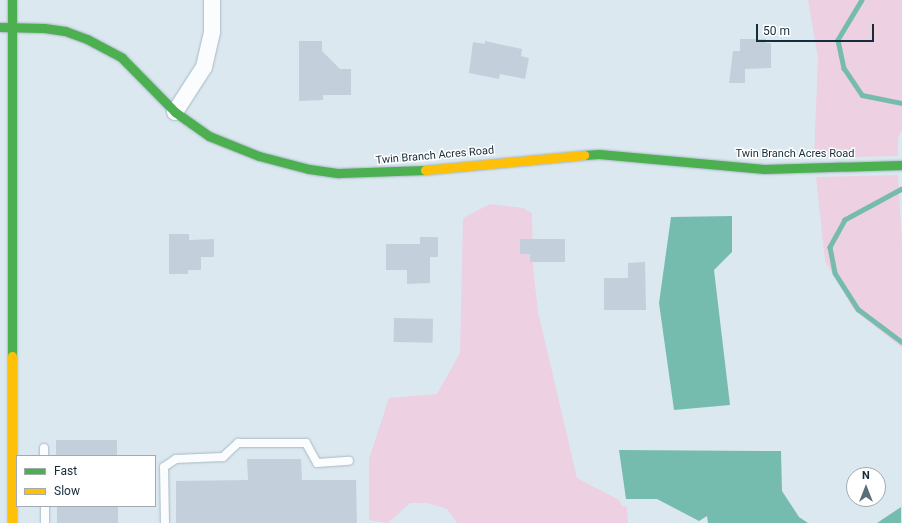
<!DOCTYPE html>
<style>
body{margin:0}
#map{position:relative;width:902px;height:523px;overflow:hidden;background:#dbe8f0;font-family:Roboto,sans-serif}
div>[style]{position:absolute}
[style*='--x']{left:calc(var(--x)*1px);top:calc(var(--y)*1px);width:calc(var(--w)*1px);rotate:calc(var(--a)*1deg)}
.green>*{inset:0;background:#edd0e1}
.water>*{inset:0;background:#76bcae}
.stream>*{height:4.5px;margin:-2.25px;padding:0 2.25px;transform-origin:2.25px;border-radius:2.25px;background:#76bcae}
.building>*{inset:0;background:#c3d0dc;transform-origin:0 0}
.roads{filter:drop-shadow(0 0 1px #a8b9c3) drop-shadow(0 0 1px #a8b9c3)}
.lane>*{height:8px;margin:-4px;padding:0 4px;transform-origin:4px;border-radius:4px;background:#fafcfd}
.street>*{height:16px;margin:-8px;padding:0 8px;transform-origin:8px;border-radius:8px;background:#fafcfd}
.fast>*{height:9px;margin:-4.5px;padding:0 4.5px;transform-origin:4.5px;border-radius:4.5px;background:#4caf50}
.slow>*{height:9px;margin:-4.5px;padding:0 4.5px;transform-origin:4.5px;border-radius:4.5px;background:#ffc107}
span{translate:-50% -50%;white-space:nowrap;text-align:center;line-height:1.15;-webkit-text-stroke:3px #fff;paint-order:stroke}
.street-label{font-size:11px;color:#152d3b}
.legend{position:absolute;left:16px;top:455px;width:140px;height:52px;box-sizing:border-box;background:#fff;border:1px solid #a1abb1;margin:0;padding:5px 7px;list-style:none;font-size:12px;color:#152d3b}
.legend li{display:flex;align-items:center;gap:8px;height:20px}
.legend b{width:20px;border:1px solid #a1abb1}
.north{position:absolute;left:846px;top:467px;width:40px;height:40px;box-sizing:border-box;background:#fff;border:1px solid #a1abb1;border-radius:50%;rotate:0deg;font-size:11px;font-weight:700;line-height:16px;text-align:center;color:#152d3b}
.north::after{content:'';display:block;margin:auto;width:14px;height:18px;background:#5a6e7a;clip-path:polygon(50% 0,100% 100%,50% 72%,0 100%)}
.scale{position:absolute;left:756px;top:24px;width:118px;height:18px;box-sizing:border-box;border:2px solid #152d3b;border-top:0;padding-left:5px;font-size:12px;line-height:14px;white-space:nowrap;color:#152d3b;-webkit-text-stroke:3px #fff;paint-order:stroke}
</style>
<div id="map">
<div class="green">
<div style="clip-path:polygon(808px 0,902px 0,902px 130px,898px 138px,898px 156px,814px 158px,818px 58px)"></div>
<div style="clip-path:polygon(898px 175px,902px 245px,902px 348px,854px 310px,825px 261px,816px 177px)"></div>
<div style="clip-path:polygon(490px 204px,523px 208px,532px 213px,533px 267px,538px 312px,577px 478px,619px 500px,622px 506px,627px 507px,628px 523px,457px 523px,447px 509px,428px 503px,410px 503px,388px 523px,369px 520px,369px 459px,389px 398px,437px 394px,460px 353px,463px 218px)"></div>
</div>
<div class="water">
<div style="clip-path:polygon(732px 216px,732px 252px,714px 270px,730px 405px,674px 410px,659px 303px,671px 217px)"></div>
<div style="clip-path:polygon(619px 450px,781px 451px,782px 491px,799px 517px,808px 523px,708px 523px,707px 516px,699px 521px,657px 499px,626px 499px)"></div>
<div style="clip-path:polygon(901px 507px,901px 523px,877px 523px)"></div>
</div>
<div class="stream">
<div style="--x:862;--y:0;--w:47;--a:121"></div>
<div style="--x:838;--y:40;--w:29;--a:78"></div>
<div style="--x:844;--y:68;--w:32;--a:56"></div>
<div style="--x:862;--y:95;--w:41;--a:11.3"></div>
<div style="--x:902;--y:189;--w:65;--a:151.5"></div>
<div style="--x:845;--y:220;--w:31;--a:119"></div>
<div style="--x:830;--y:247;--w:26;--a:79"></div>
<div style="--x:835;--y:273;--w:43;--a:57.4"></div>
<div style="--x:858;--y:309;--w:55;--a:36.9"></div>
</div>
<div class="building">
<div style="clip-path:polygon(740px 39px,766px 39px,766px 43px,771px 43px,771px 68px,745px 69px,745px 83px,729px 83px,733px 51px,740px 51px)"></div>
<div style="clip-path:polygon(299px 41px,322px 41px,322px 51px,340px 69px,351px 69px,351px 95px,323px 95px,323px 100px,299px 101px)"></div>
<div style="clip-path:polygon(485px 41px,522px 49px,521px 56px,529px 58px,525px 79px,500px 74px,499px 79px,469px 73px,473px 42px,485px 44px)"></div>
<div style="clip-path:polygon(169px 234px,189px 234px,189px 240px,214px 239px,214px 257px,201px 257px,201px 270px,188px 270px,188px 274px,169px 274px)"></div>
<div style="clip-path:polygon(420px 237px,438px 237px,438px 257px,430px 257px,430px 283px,407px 284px,407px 270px,386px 270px,386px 244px,420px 244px)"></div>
<div style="clip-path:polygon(520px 239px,565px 239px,565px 262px,530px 262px,530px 254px,520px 254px)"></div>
<div style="clip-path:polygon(645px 262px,646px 310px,604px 310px,604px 278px,628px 278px,628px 263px)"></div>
<div style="left:394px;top:318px;width:39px;height:24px;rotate:1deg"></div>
<div style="left:117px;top:440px;width:16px;height:61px;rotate:90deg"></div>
<div style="clip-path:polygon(247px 459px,301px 459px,302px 480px,356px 480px,357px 523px,176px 523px,176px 481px,248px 480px)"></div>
<div style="left:57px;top:506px;width:61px;height:17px"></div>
</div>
<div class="roads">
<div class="lane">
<div style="--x:44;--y:448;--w:8;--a:90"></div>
<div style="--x:45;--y:506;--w:17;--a:90"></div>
<div style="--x:165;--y:523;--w:56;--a:-91"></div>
<div style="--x:164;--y:467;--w:14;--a:-34"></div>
<div style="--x:176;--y:459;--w:47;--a:-2.4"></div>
<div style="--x:223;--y:457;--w:21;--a:-43"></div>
<div style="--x:238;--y:443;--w:68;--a:0"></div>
<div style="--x:306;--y:443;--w:23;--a:61"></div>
<div style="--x:317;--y:463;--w:32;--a:-4"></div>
</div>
<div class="street">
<div style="--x:175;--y:112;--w:54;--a:-57.2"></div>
<div style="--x:204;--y:67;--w:36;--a:-77"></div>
<div style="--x:212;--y:32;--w:32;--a:-90"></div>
</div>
<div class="fast">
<div style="--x:12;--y:0;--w:356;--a:90"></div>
<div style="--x:0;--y:27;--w:44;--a:1.3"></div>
<div style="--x:44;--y:28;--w:21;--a:8"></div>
<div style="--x:65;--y:31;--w:23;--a:20"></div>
<div style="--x:87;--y:39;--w:40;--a:28"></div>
<div style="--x:122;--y:58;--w:76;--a:45.5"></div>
<div style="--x:175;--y:112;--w:42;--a:35.2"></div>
<div style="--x:209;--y:136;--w:54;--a:21.8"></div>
<div style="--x:259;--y:156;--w:52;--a:14.6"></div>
<div style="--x:309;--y:169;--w:30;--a:8"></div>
<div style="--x:339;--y:173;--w:86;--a:-2"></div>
<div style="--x:584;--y:155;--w:15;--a:-4"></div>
<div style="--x:599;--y:154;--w:166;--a:5.2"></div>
<div style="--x:764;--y:169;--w:138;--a:-1.7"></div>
</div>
<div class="slow">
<div style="--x:425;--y:170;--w:160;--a:-5.4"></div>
<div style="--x:12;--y:356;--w:167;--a:90"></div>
</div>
</div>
<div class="street-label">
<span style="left:795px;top:154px">Twin Branch Acres Road</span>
<span style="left:435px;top:156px;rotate:-5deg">Twin Branch Acres Road</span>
</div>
<ul class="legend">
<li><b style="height:5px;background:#4caf50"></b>Fast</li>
<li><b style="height:5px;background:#ffc107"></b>Slow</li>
</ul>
<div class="north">N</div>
<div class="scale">50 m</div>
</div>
